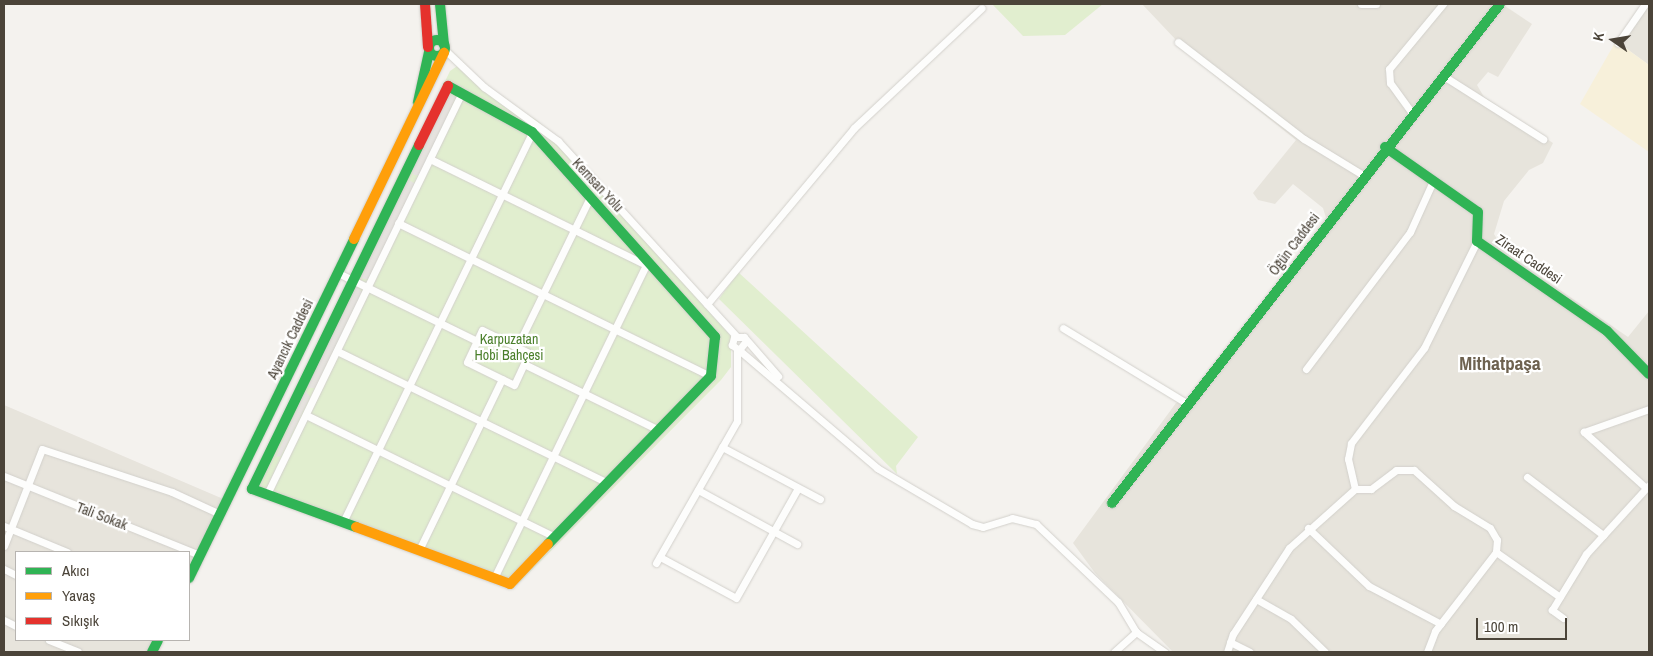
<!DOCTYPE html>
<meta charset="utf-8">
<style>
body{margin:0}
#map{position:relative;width:1653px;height:656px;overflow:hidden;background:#f4f2ee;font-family:"Archivo Narrow",sans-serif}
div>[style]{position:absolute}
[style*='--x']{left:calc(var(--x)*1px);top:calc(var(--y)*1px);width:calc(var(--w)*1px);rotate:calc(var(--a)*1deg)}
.residential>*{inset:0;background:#e7e4dc}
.green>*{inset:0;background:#e1eecf}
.sand>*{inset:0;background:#f7f0da}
.parking>*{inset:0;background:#e6e3df}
.roads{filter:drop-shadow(0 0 1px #d2d0cb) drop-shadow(0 0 1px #d2d0cb)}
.street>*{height:7px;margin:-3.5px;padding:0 3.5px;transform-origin:3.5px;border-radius:3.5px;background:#fdfdfc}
.fast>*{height:10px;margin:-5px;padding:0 5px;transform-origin:5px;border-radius:5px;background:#30b455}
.fast>.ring{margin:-5px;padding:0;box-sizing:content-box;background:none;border:10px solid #30b455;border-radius:50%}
.slow>*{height:10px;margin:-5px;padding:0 5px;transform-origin:5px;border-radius:5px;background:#ff9f0a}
.jam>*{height:10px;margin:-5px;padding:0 5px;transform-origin:5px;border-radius:5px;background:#e5322d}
span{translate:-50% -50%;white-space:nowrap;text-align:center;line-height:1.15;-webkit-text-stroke:4.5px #fff;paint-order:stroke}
.street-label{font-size:14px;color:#4b4439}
.park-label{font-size:14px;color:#4a7f2a}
.district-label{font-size:19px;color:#6e6250;font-weight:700}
.frame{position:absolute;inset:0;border:5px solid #4b4439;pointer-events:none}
.legend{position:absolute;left:15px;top:551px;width:175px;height:90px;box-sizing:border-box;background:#fff;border:1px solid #b7b4b0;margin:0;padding:6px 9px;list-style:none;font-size:15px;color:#4b4439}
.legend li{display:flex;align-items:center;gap:10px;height:25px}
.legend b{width:25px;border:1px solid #b7b4b0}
.north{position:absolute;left:1588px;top:15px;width:50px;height:50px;-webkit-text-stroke:4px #fff;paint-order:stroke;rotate:283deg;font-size:14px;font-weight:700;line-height:20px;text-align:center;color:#4b4439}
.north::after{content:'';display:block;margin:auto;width:18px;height:22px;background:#4b4439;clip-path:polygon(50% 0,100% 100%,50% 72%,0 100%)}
.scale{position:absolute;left:1476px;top:618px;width:91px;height:22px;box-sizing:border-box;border:2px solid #4b4439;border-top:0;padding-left:6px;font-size:15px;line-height:18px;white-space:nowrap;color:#4b4439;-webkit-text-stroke:4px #fff;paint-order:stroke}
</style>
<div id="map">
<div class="residential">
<div style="clip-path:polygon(1142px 4px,1502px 4px,1532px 24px,1498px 77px,1488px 72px,1477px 85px,1484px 97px,1553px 143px,1543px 163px,1529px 170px,1504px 201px,1494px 234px,1505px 252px,1628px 337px,1649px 311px,1649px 652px,1173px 652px,1095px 573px,1073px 543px,1176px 403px,1188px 399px,1326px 218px,1323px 208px,1293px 184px,1275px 204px,1258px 200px,1253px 193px,1296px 140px,1194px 59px)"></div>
<div style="clip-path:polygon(1642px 4px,1649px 4px,1649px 65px,1616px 41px)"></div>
<div style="clip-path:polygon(4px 405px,228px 501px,189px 580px,189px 552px,16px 552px,16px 640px,159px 640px,153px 652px,4px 652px)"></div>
</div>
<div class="green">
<div style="clip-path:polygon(992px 4px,1103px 4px,1065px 35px,1023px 36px)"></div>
<div style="clip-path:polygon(463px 62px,480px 86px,538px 121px,731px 336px,731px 367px,721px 380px,517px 585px,251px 486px,450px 71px)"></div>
<div style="clip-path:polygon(738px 272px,918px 437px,896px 466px,897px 474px,719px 299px)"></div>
</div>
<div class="sand">
<div style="clip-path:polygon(1616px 41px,1649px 65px,1649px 152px,1580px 104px)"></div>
</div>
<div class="parking">
<div style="clip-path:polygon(448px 95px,456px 97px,420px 175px,414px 175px,411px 170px)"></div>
<div style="clip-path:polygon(407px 179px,416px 184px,369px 279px,363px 279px,360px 274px)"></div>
<div style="clip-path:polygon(356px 286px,362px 292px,315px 388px,309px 388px,306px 384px)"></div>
<div style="clip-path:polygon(305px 390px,310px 397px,281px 456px,276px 457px)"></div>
</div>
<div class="roads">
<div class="street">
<div style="--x:1361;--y:4;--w:15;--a:0"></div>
<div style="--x:1178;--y:42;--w:159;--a:37.6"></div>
<div style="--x:1304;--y:139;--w:69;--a:31.4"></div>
<div style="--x:1618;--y:43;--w:47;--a:-55.3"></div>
<div style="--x:445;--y:50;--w:54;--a:43.5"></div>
<div style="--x:484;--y:87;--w:92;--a:36.1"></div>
<div style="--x:558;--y:141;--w:264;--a:47.6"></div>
<div style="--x:1442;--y:75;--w:120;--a:32.4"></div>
<div style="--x:1412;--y:113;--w:37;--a:-126"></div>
<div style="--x:1390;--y:83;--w:14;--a:-94"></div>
<div style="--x:1389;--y:69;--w:85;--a:-50.3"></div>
<div style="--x:430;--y:159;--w:241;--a:26.1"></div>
<div style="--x:646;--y:265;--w:348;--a:115.9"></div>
<div style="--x:398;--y:223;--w:348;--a:26.1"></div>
<div style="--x:338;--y:273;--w:155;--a:26.1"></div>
<div style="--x:707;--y:304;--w:229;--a:-50.1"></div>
<div style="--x:854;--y:128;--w:175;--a:-43.2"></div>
<div style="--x:1063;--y:328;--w:146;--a:31.3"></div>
<div style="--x:482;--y:330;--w:52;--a:26.1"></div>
<div style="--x:529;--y:353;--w:35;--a:115"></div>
<div style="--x:514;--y:385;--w:52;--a:-153.9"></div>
<div style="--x:467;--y:362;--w:35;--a:-65"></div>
<div style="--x:746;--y:341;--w:11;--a:128"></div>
<div style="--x:739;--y:350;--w:9;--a:-144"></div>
<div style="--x:732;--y:345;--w:8;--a:-76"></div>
<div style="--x:734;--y:337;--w:10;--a:0"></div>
<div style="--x:744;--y:337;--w:52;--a:48.9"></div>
<div style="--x:517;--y:347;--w:167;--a:-64"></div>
<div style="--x:739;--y:350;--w:182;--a:40.5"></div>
<div style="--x:877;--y:468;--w:110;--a:30.5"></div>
<div style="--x:972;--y:524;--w:11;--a:15"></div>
<div style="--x:983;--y:527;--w:30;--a:-17"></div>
<div style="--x:1012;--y:518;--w:25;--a:14"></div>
<div style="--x:1036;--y:524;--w:113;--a:43.6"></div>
<div style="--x:1118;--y:602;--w:35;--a:59"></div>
<div style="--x:1136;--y:632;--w:35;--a:35"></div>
<div style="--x:337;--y:351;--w:301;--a:26"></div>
<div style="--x:524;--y:364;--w:150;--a:26.1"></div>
<div style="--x:1306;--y:369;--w:172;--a:-52.8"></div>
<div style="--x:1410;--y:232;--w:56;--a:-65.7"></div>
<div style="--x:306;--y:415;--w:277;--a:26.1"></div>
<div style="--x:722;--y:447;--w:111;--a:28"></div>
<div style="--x:4;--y:476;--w:211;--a:22"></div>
<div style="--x:1527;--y:477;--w:96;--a:37.3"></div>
<div style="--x:1646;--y:488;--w:84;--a:-137.9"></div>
<div style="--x:1584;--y:432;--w:69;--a:-19.5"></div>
<div style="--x:1355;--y:489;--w:16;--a:0"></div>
<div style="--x:1371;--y:489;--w:31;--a:-37"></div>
<div style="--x:1396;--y:470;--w:18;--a:0"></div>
<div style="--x:1414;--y:470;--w:54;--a:42"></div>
<div style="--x:1454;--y:506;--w:42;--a:31.4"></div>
<div style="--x:1490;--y:528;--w:14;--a:60"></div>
<div style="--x:1497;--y:540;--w:12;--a:95"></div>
<div style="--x:1496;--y:552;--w:78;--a:35.1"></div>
<div style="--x:698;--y:490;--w:113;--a:28.6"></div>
<div style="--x:267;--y:494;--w:446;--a:-64.1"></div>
<div style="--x:343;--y:522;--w:433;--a:-64.1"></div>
<div style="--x:4;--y:526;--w:68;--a:22.4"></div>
<div style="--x:1308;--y:528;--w:84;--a:43.6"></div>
<div style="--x:1369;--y:586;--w:81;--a:27.8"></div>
<div style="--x:4;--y:546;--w:104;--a:-68.6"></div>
<div style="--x:42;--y:449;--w:137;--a:18.3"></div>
<div style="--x:172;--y:492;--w:53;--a:24.6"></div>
<div style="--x:419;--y:550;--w:190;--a:-64.1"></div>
<div style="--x:660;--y:557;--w:86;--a:28.3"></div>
<div style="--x:736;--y:598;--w:126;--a:-60.6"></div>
<div style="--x:656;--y:563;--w:163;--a:-60.3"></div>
<div style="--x:737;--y:421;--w:71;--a:-90"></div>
<div style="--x:4;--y:569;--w:13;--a:27"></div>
<div style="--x:1256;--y:599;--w:40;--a:29.7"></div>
<div style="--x:1291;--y:619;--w:47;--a:44.1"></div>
<div style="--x:1563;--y:618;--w:14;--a:-144"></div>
<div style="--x:1552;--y:610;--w:66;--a:-58.7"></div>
<div style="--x:1586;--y:554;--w:93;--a:-47.6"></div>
<div style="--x:4;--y:620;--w:13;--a:27"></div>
<div style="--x:49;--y:640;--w:31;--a:22"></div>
<div style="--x:1230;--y:642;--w:22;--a:27"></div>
<div style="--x:1114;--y:652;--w:30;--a:-42"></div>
<div style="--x:1227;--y:652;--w:19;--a:-72"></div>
<div style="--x:1233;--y:634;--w:103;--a:-56.9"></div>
<div style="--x:1289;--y:548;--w:89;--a:-41.8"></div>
<div style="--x:1355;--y:489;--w:31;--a:-103"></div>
<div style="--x:1348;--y:459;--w:16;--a:-79"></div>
<div style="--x:1351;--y:443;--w:120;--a:-52.5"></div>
<div style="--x:1424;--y:348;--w:119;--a:-63.6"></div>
<div style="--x:1427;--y:652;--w:22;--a:-69"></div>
<div style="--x:1435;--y:631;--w:100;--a:-52.3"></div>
</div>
<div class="fast">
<div style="--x:440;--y:4;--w:41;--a:84.4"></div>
<div class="ring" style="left:429px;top:40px;width:6px;height:6px"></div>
<div style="--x:448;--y:86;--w:96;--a:28.7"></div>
<div style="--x:532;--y:132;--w:275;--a:48.2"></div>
<div style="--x:715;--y:337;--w:39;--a:96"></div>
<div style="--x:711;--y:376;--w:234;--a:134.1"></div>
<div style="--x:418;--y:102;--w:51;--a:-77.6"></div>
<div style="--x:1385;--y:147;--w:113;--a:35"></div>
<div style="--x:1478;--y:212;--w:29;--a:92"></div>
<div style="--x:1477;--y:241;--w:158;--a:34.7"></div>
<div style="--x:1607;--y:331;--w:60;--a:45.7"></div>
<div style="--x:1112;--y:503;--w:632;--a:-52.13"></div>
<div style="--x:356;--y:527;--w:111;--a:-159.9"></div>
<div style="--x:252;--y:489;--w:382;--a:-64.1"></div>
<div style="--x:189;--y:578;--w:377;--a:-64"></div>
<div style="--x:152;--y:652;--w:13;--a:-63"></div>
</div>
<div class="slow">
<div style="--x:354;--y:239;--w:207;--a:-64.2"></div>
<div style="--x:356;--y:527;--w:164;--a:20.3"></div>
<div style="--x:510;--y:584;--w:55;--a:-46.5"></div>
</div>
<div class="jam">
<div style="--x:425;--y:4;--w:43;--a:86"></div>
<div style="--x:419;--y:145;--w:66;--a:-63.8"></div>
</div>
</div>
<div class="street-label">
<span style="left:598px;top:185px;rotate:47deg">Kemsan Yolu</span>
<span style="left:1294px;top:244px;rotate:-53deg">Öğün Caddesi</span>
<span style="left:1529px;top:259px;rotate:34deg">Ziraat Caddesi</span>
<span style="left:290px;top:339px;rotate:-64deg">Ayancık Caddesi</span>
<span style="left:102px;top:516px;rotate:21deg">Tali Sokak</span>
</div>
<div class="park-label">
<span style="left:509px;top:347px">Karpuzatan<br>Hobi Bahçesi</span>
</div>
<div class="district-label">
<span style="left:1500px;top:364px">Mithatpaşa</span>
</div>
<div class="frame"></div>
<ul class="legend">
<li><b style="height:6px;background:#30b455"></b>Akıcı</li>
<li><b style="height:6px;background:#ff9f0a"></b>Yavaş</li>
<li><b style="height:6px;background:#e5322d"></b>Sıkışık</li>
</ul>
<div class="north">K</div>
<div class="scale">100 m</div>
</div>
